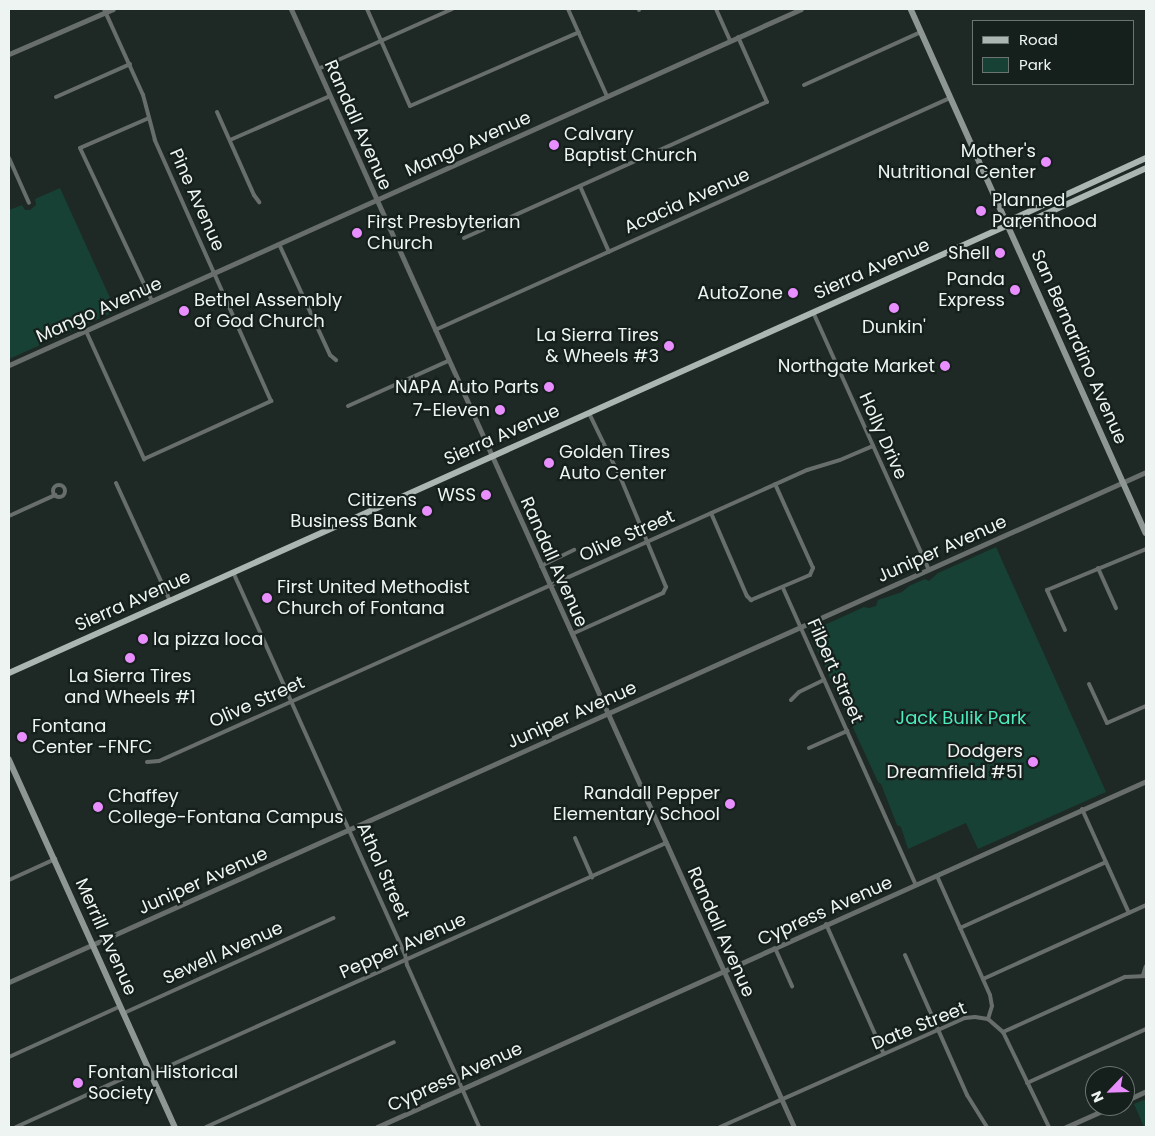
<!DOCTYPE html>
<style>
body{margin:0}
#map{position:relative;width:1155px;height:1136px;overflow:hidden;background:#1e2824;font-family:Poppins,sans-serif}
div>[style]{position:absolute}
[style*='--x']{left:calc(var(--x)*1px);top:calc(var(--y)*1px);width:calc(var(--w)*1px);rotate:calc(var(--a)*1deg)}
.green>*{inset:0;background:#174134}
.minor>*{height:4px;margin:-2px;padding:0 2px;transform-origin:2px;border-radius:2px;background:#686e6b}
.minor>.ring{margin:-2px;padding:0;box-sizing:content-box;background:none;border:4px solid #686e6b;border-radius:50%}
.tertiary>*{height:5px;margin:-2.5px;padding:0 2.5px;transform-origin:2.5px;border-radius:2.5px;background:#686e6b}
.secondary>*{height:5.5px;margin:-2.75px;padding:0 2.75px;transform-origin:2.75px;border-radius:2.75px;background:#8e9793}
.primary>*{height:6px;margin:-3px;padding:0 3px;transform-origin:3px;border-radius:3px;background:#abb6b2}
.dots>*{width:14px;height:14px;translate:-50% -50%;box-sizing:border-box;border:2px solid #151f1b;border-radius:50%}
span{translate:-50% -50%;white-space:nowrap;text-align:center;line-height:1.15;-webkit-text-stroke:4.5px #151f1b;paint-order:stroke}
.street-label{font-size:18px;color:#eef4f2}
.poi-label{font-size:18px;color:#eef4f2}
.left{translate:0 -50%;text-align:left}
.right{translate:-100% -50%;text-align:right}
.park-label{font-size:18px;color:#4decbe}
.frame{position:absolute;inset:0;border:10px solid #eef4f2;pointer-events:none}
.legend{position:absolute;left:972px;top:20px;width:162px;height:65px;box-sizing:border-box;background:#151f1b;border:1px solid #6c7471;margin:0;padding:6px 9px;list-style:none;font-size:15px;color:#eef4f2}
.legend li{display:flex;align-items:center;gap:10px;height:25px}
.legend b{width:25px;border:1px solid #6c7471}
.north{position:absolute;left:1085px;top:1066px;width:50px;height:50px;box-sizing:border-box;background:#151f1b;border:1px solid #6c7471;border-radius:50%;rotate:246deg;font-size:14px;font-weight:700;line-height:20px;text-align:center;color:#eef4f2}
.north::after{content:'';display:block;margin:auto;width:18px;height:22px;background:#e98efe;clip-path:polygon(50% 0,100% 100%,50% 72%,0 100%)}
</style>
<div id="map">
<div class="green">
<div style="clip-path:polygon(60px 188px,116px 311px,9px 359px,9px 210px,22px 205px,25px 210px,30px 210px,36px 205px,35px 199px)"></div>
<div style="clip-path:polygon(996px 547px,1106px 792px,978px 849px,966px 823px,908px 849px,901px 827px,897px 825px,881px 784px,878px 782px,809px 632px,864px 607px,869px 608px,876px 606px,878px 600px,902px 592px,909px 586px,925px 579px,929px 581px,938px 573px)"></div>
<div style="clip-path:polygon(1146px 1099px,1146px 1127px,1144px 1127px,1134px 1104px)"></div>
</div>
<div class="minor">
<div style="--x:367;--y:9;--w:106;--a:66.1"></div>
<div style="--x:410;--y:106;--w:184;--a:-23.6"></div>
<div style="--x:568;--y:9;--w:95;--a:65.9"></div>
<div style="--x:639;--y:9;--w:1;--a:90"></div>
<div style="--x:716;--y:9;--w:34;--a:66"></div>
<div style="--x:318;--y:69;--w:147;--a:-24.1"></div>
<div style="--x:804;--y:85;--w:128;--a:-24.4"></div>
<div style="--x:56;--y:97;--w:81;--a:-24"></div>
<div style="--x:217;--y:112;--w:91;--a:66"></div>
<div style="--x:254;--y:195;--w:9;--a:54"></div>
<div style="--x:149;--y:118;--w:75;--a:156.5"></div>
<div style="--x:80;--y:148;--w:169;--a:64.8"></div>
<div style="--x:230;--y:140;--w:109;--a:-23.7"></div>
<div style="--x:9;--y:158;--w:49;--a:66"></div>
<div style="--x:580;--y:186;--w:72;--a:66.3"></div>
<div style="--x:464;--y:238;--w:332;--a:-24.2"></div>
<div style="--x:767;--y:102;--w:71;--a:-114"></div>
<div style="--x:279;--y:244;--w:122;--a:65.3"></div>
<div style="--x:330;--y:355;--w:8;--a:40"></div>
<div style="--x:813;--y:312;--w:283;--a:65.8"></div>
<div style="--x:435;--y:330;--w:565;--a:-24.25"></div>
<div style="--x:86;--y:331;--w:141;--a:65.6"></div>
<div style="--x:144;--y:459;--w:140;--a:-24.5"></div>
<div style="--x:271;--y:401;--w:286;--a:-114"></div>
<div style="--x:155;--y:140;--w:47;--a:-104.9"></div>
<div style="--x:143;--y:95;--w:94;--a:-114.4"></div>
<div style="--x:348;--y:406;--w:110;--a:-24.2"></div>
<div style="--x:116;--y:483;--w:130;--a:65.4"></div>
<div class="ring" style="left:53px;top:485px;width:8px;height:8px"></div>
<div style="--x:711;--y:513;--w:90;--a:66.6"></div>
<div style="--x:747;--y:596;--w:6;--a:45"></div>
<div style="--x:751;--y:600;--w:64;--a:-23"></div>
<div style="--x:810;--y:575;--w:8;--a:-67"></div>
<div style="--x:813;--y:568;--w:92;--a:-114.3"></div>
<div style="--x:9;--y:516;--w:51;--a:-24.5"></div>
<div style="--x:541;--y:566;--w:37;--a:-26"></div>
<div style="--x:1098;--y:568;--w:44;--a:65.8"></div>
<div style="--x:233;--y:572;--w:419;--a:65.8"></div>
<div style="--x:405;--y:954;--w:11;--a:80"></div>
<div style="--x:407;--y:965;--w:177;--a:66"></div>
<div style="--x:783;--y:588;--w:325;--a:65.9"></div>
<div style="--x:1065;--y:630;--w:44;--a:-114.2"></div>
<div style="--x:1047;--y:590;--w:107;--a:-22.5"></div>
<div style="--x:572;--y:634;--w:100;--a:-24.3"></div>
<div style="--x:663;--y:593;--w:7;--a:-63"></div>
<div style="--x:666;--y:587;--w:117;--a:-112.6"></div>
<div style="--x:621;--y:479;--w:73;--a:-115.9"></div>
<div style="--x:1089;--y:684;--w:43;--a:65.2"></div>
<div style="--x:1107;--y:723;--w:43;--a:-23.6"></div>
<div style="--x:791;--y:700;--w:11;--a:-45"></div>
<div style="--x:799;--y:692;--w:28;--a:-26"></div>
<div style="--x:809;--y:748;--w:42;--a:-24.1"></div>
<div style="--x:147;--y:762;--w:12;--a:-5"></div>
<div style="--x:159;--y:761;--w:710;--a:-24.18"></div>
<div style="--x:807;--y:470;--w:34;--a:-17"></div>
<div style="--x:840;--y:460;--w:36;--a:-23"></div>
<div style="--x:1082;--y:809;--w:114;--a:65.7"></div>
<div style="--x:575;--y:838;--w:43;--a:66.4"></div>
<div style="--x:937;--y:876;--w:130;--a:66"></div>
<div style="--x:990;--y:995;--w:11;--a:80"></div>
<div style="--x:992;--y:1006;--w:14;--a:107"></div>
<div style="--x:9;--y:880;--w:51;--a:-24.5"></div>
<div style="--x:826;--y:924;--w:142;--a:66"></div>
<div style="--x:960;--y:928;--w:160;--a:-24.3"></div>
<div style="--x:775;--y:948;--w:42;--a:65.9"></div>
<div style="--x:905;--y:955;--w:153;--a:66.1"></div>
<div style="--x:967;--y:1095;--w:38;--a:58"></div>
<div style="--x:1143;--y:975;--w:9;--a:-72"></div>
<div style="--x:983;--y:979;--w:179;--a:-24.4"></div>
<div style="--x:124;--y:1013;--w:230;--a:-24.4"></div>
<div style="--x:1003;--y:1032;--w:134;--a:-24.3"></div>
<div style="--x:1125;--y:977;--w:21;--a:-3"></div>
<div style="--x:9;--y:1057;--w:123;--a:-24.5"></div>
<div style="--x:151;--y:1074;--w:564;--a:-24.16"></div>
<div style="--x:1027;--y:1083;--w:131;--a:-24.4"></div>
<div style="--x:16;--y:1127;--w:145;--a:-24.4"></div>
<div style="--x:206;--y:1127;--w:206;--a:-24.3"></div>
<div style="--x:720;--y:1127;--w:239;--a:-24"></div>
<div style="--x:938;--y:1030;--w:30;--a:-24"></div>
<div style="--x:965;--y:1018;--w:10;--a:-6"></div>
<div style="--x:975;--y:1017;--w:13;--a:9"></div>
<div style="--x:988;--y:1019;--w:20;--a:41"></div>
<div style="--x:1003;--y:1032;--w:106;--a:64.2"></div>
</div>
<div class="tertiary">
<div style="--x:291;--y:9;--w:1226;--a:65.78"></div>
<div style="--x:9;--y:54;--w:113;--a:-23.4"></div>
<div style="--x:9;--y:365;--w:868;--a:-24.2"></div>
<div style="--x:9;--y:982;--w:1246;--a:-24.16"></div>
<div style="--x:1125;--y:1101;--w:23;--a:-25"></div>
<div style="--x:377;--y:1127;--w:843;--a:-24.22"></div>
<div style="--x:1066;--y:1127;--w:51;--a:-24.1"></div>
</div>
<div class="secondary">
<div style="--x:911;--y:9;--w:574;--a:65.85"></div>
<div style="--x:9;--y:759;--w:404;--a:65.7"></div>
</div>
<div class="primary">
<div style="--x:1008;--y:225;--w:11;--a:5"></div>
<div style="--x:1019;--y:226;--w:140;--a:-24.5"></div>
<div style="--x:9;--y:673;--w:1095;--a:-24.15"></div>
<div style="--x:1008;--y:225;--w:10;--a:-45"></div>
<div style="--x:1015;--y:218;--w:144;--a:-24.6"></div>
</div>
<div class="dots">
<div style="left:554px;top:145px;background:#e98efe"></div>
<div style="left:1046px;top:162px;background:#e98efe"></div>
<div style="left:981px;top:211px;background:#e98efe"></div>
<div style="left:357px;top:233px;background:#e98efe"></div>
<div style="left:1000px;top:253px;background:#e98efe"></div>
<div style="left:1015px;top:290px;background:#e98efe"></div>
<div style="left:793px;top:293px;background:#e98efe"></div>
<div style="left:894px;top:308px;background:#e98efe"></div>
<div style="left:184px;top:311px;background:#e98efe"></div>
<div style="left:669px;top:346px;background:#e98efe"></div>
<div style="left:945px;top:366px;background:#e98efe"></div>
<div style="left:549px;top:387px;background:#e98efe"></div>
<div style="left:500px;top:410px;background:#e98efe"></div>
<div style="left:549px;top:463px;background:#e98efe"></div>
<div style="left:486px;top:495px;background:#e98efe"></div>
<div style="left:427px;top:511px;background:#e98efe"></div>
<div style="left:267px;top:598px;background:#e98efe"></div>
<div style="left:143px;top:639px;background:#e98efe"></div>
<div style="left:130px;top:658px;background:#e98efe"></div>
<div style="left:22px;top:737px;background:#e98efe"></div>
<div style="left:1033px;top:762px;background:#e98efe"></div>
<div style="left:730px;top:804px;background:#e98efe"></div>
<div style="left:98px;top:807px;background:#e98efe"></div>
<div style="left:78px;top:1083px;background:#e98efe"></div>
</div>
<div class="street-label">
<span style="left:358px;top:125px;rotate:66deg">Randall Avenue</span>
<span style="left:468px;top:144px;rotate:-24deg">Mango Avenue</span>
<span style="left:197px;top:200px;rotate:66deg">Pine Avenue</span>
<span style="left:687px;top:201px;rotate:-24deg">Acacia Avenue</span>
<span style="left:872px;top:269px;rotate:-24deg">Sierra Avenue</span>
<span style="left:99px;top:310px;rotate:-24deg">Mango Avenue</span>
<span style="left:1079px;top:347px;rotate:66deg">San Bernardino Avenue</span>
<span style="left:502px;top:435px;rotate:-24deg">Sierra Avenue</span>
<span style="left:883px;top:436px;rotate:66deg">Holly Drive</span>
<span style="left:627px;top:536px;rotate:-24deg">Olive Street</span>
<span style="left:942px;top:549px;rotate:-24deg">Juniper Avenue</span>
<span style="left:554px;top:562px;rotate:66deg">Randall Avenue</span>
<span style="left:133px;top:601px;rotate:-24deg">Sierra Avenue</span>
<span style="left:835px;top:671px;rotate:66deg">Filbert Street</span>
<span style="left:257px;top:702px;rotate:-24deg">Olive Street</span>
<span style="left:572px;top:715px;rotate:-24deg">Juniper Avenue</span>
<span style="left:383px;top:871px;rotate:66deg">Athol Street</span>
<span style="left:203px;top:881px;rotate:-24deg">Juniper Avenue</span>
<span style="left:825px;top:911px;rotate:-24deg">Cypress Avenue</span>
<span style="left:721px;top:932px;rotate:66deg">Randall Avenue</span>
<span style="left:106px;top:937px;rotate:66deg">Merrill Avenue</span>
<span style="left:403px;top:946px;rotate:-24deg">Pepper Avenue</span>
<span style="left:223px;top:953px;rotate:-24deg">Sewell Avenue</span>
<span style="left:919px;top:1026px;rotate:-22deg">Date Street</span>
<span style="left:455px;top:1077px;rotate:-24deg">Cypress Avenue</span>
</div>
<div class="poi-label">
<span class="left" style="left:564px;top:145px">Calvary<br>Baptist Church</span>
<span class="right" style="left:1036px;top:162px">Mother's<br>Nutritional Center</span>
<span class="left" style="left:992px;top:211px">Planned<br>Parenthood</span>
<span class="left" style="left:367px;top:233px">First Presbyterian<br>Church</span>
<span class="right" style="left:990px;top:253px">Shell</span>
<span class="right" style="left:1005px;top:290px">Panda<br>Express</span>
<span class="right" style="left:783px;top:293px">AutoZone</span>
<span class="left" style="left:194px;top:311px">Bethel Assembly<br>of God Church</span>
<span style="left:894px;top:327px">Dunkin'</span>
<span class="right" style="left:659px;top:346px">La Sierra Tires<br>&amp; Wheels #3</span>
<span class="right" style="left:935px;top:366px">Northgate Market</span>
<span class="right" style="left:539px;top:387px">NAPA Auto Parts</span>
<span class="right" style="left:490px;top:410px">7-Eleven</span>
<span class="left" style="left:559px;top:463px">Golden Tires<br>Auto Center</span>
<span class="right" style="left:476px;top:495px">WSS</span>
<span class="right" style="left:417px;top:511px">Citizens<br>Business Bank</span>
<span class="left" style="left:277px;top:598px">First United Methodist<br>Church of Fontana</span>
<span class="left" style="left:153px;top:639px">la pizza loca</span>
<span style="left:130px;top:687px">La Sierra Tires<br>and Wheels #1</span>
<span class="left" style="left:32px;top:737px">Fontana<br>Center -FNFC</span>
<span class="right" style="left:1023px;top:762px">Dodgers<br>Dreamfield #51</span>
<span class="right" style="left:720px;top:804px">Randall Pepper<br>Elementary School</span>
<span class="left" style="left:108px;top:807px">Chaffey<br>College-Fontana Campus</span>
<span class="left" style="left:88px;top:1083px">Fontan Historical<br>Society</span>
</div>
<div class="park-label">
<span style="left:961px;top:718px">Jack Bulik Park</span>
</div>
<div class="frame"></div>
<ul class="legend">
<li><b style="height:6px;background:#abb6b2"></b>Road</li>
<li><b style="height:14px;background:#174134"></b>Park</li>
</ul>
<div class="north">N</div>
</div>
